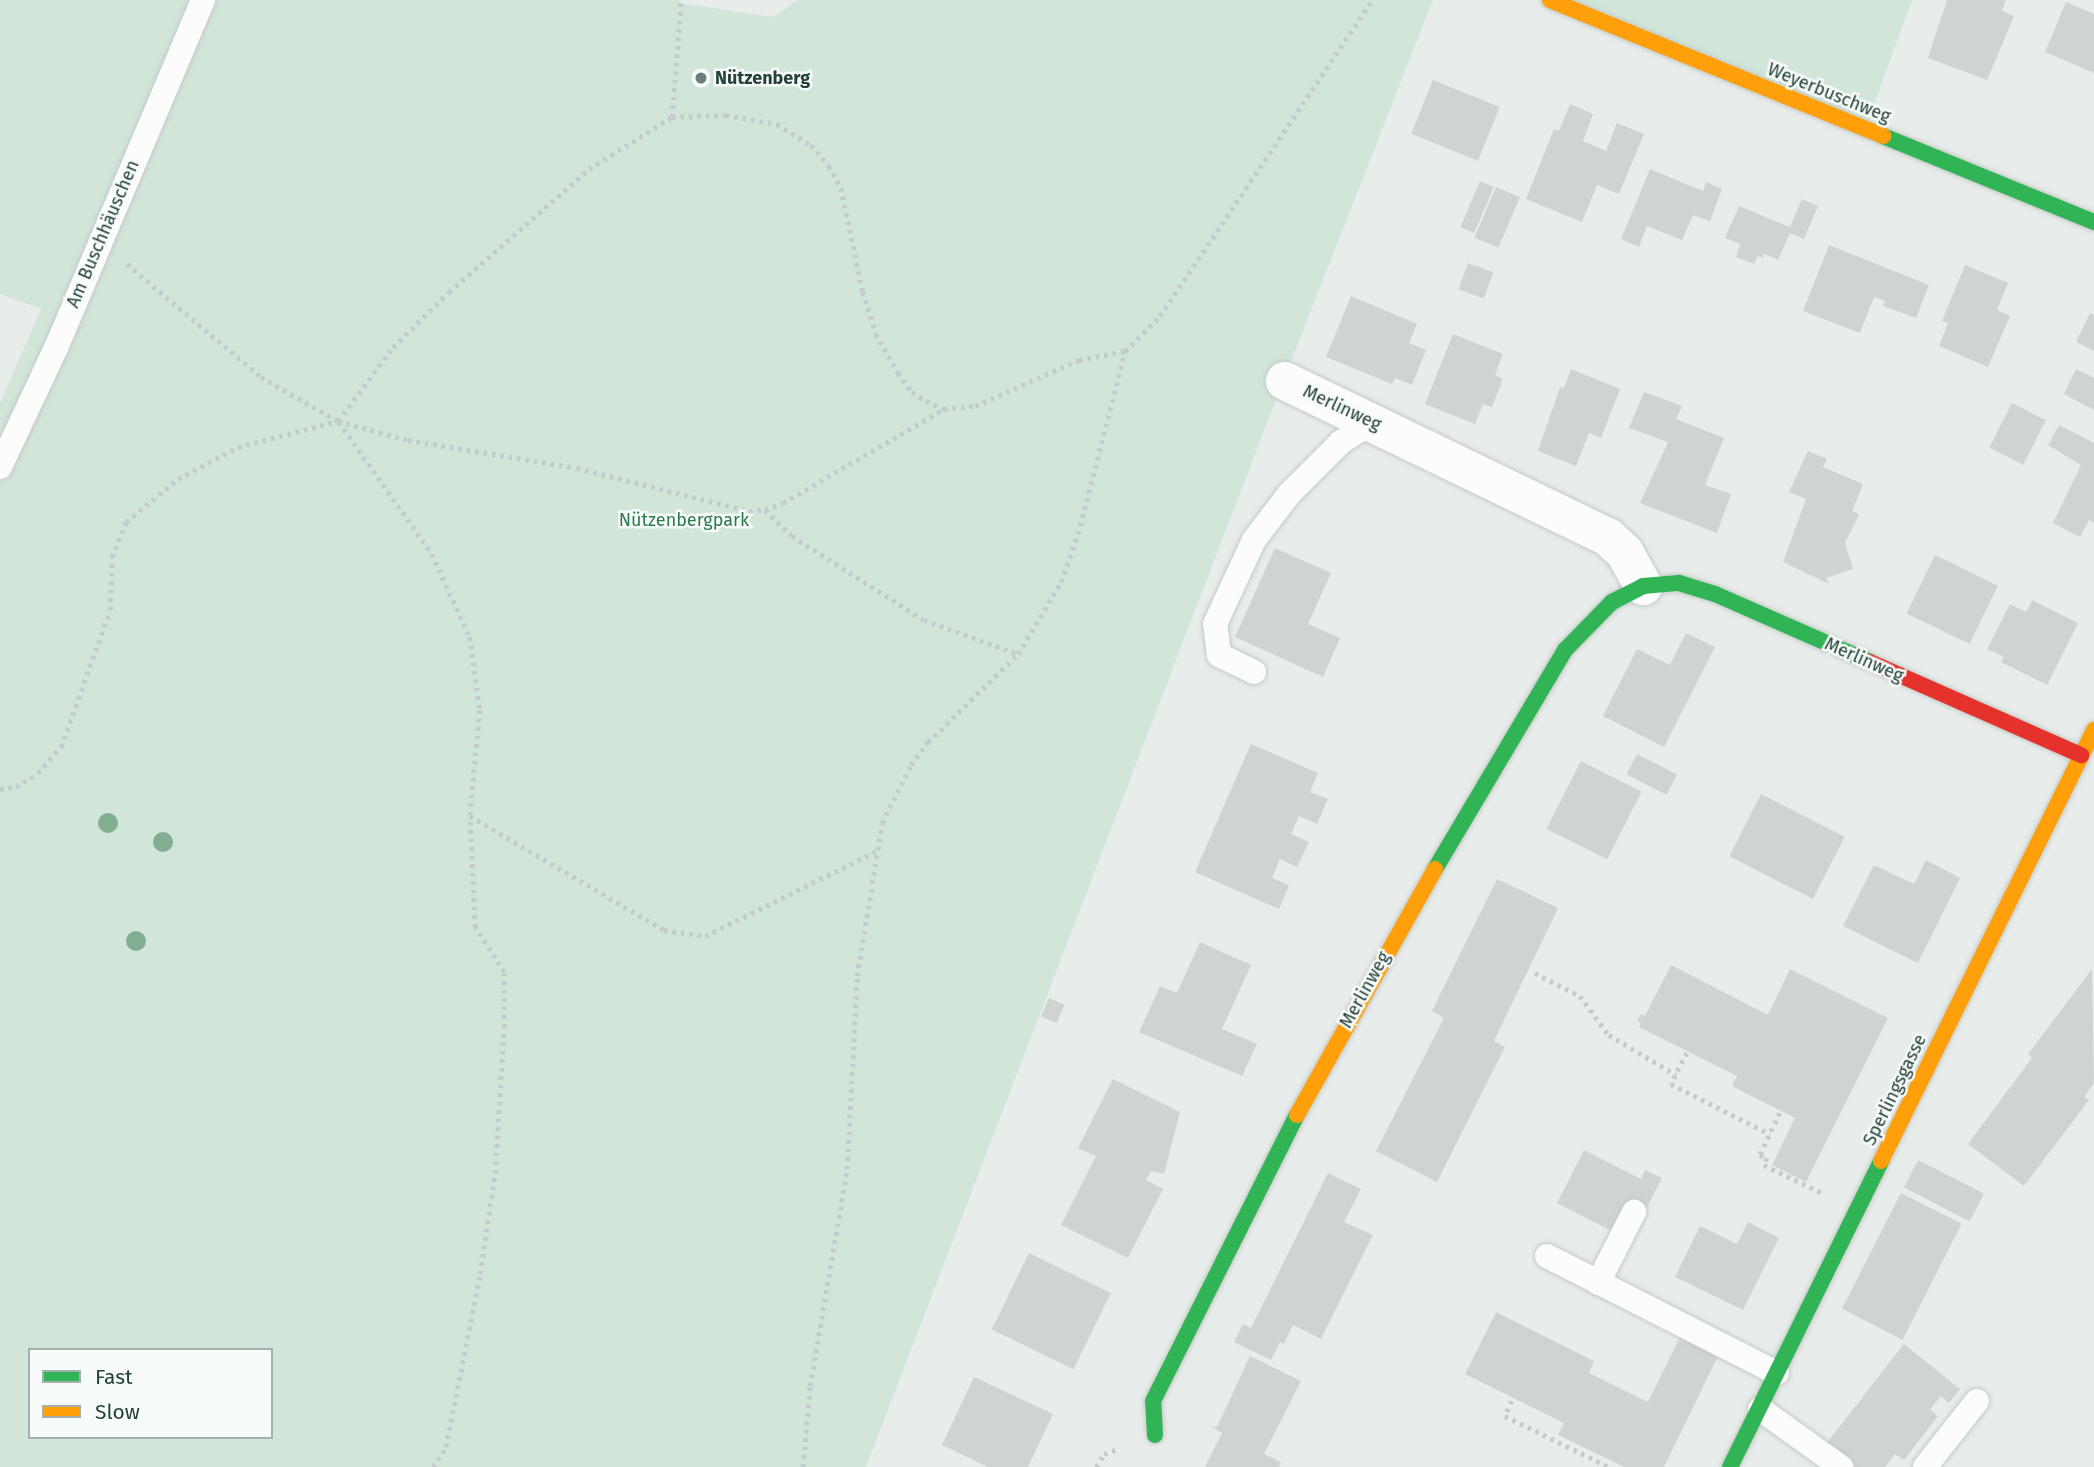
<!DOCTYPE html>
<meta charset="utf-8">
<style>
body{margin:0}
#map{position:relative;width:2094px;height:1467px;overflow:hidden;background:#e8edeb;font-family:"Fira Sans",sans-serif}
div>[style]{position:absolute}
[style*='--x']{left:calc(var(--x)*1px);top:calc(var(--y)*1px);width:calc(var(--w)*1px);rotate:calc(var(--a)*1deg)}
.green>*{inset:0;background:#d1e6d8}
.building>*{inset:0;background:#cfd4d2;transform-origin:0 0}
.path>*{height:4.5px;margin-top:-2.25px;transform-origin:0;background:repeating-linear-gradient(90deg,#c3ccca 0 3.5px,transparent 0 8.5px)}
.roads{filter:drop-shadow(0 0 2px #c5cac8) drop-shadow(0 0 2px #c5cac8)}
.lane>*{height:24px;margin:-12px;padding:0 12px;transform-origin:12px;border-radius:12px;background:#fcfcfc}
.street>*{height:38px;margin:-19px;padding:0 19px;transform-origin:19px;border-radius:19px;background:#fcfcfc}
.fast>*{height:16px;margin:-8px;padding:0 8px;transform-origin:8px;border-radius:8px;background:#30b455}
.slow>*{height:16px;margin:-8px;padding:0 8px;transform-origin:8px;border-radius:8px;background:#ff9f0a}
.jam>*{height:16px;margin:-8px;padding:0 8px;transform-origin:8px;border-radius:8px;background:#e5322d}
.trees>*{width:20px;height:20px;margin:-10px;border-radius:50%;background:#81ae93}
.dots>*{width:19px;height:19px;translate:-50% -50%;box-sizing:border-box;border:4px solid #f7fbf9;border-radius:50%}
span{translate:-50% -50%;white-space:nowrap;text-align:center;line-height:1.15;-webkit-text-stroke:5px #f7fbf9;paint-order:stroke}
.poi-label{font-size:18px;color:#24423a;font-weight:700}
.left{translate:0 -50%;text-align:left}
.street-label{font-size:18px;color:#24423a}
.park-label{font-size:18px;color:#2d7a4b}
.legend{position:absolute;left:28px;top:1348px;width:245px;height:91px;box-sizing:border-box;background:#f7fbf9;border:2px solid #a3b1ad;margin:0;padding:9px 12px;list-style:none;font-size:21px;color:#24423a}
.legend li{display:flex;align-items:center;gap:14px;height:35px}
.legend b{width:35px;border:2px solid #a3b1ad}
</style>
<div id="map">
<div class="green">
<div style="clip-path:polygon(evenodd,0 0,679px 0,681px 3px,773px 17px,798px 0,1433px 0,1279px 392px,866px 1467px,0 1467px,0 403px,41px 309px,0 294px,0 0,30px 1350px,271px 1350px,271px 1437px,30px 1437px,30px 1350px)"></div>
<div style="clip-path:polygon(1556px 0,1912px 0,1868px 121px)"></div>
</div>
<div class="building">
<div style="clip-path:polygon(1947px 0,2006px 0,2002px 11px,2014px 16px,1987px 80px,1928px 58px)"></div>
<div style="clip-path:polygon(2066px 2px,2094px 14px,2094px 73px,2045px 52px)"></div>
<div style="left:1433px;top:80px;width:72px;height:58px;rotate:22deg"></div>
<div style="clip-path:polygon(1570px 104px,1593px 114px,1583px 141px,1606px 151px,1617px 123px,1644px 134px,1619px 194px,1597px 185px,1582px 222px,1526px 199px,1554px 129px,1559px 131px)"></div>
<div style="clip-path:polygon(1650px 169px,1703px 191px,1706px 182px,1722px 189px,1710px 221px,1693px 215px,1682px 240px,1647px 226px,1639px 247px,1621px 239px)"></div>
<div style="left:1480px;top:181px;width:15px;height:50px;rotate:23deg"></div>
<div style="left:1496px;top:187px;width:26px;height:55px;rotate:23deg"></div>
<div style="clip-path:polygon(1802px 199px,1818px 206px,1804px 239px,1790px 233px,1778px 260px,1764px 254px,1763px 258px,1758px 256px,1754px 264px,1736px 257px,1740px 244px,1725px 238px,1739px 206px,1790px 227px)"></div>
<div style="clip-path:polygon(1829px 245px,1929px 285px,1916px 318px,1883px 306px,1885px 301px,1874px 297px,1860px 333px,1803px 311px)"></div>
<div style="left:1468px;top:263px;width:27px;height:28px;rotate:20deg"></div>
<div style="clip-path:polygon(1965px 265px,2008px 283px,1997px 310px,2010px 316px,1988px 367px,1939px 346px,1948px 323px,1942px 321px)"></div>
<div style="clip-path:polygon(1351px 296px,1417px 324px,1409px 343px,1426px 350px,1412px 385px,1395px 378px,1392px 384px,1326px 357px)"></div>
<div style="clip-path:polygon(2090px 313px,2094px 315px,2094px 351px,2076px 342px)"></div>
<div style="clip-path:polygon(1453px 334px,1503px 354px,1495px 375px,1503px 379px,1492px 407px,1483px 404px,1475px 424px,1425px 404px)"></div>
<div style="clip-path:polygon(1571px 369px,1620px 389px,1601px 438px,1589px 433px,1576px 466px,1538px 451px,1560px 387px,1564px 388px)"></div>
<div style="clip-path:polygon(2076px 369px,2094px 378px,2094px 410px,2064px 394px)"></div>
<div style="clip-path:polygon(1644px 392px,1682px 406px,1676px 419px,1724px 438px,1705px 485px,1731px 494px,1717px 533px,1640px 503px,1668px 442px,1629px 428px)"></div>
<div style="left:2012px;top:403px;width:38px;height:50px;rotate:27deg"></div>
<div style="clip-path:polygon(2059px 425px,2094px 443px,2094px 523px,2089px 520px,2080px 537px,2053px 523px,2081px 465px,2048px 445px)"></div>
<div style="clip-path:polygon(1808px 451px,1827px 459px,1823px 467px,1863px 484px,1852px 511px,1859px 515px,1845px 543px,1853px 569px,1826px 578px,1829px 584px,1783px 562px,1806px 499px,1789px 492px)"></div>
<div style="clip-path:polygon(1275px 548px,1331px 573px,1308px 624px,1340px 638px,1323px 677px,1235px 637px)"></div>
<div style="left:1935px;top:555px;width:70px;height:65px;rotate:26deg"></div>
<div style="clip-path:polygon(2032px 600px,2078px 623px,2047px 685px,2001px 662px,2004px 657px,1987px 649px,2010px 604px,2026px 612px)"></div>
<div style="clip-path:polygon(1686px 633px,1715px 647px,1664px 747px,1603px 716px,1637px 649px,1670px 665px)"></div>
<div style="clip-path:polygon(1251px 744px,1318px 773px,1310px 792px,1328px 799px,1317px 824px,1299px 816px,1291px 834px,1309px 842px,1297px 867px,1280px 859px,1272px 878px,1289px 885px,1279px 909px,1195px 872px)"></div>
<div style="left:1637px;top:754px;width:45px;height:23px;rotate:27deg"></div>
<div style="left:1581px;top:761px;width:68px;height:76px;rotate:27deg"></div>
<div style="left:1761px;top:794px;width:94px;height:70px;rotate:27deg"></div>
<div style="clip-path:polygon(1926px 860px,1960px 878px,1918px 963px,1843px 926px,1874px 865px,1914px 884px)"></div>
<div style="clip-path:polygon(1497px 879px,1558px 908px,1494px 1041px,1505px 1047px,1437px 1182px,1376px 1151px,1444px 1018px,1432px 1011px)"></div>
<div style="clip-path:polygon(1200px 942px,1251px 965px,1222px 1029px,1257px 1044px,1242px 1076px,1139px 1032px,1160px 986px,1177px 993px)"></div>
<div style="clip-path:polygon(1671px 965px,1768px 1015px,1790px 969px,1888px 1018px,1806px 1182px,1772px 1165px,1795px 1118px,1732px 1086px,1737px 1076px,1639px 1027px,1641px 1023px,1637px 1021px,1641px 1014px,1645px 1016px)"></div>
<div style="clip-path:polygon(2092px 969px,2094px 1083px,2084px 1097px,2089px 1100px,2024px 1186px,1968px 1144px,2032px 1058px,2028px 1054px)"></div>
<div style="left:1049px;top:998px;width:17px;height:20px;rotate:24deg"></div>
<div style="clip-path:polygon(1113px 1079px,1180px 1112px,1164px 1174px,1151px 1171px,1146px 1180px,1163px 1189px,1128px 1258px,1061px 1225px,1096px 1156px,1078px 1148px)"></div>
<div style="clip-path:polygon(1584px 1150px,1641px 1179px,1645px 1170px,1662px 1178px,1645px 1211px,1614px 1232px,1557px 1203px)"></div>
<div style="left:1918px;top:1160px;width:74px;height:31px;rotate:27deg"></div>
<div style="clip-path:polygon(1328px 1173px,1361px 1189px,1344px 1222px,1373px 1235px,1321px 1339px,1293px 1325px,1284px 1344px,1280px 1342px,1271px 1360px,1234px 1342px,1243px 1324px,1251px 1328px)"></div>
<div style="left:1901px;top:1193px;width:68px;height:130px;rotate:27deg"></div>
<div style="clip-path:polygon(1748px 1222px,1779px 1238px,1743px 1310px,1675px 1277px,1700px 1226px,1737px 1244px)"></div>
<div style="left:1029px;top:1253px;width:91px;height:85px;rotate:26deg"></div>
<div style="clip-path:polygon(1496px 1312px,1594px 1361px,1589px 1373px,1648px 1402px,1681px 1335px,1719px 1354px,1664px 1467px,1624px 1467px,1558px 1435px,1564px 1423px,1465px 1374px)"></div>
<div style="clip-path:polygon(1904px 1344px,1960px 1389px,1949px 1403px,1941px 1396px,1930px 1410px,1938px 1416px,1904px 1460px,1895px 1454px,1885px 1467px,1856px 1467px,1826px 1444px)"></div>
<div style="clip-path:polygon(1250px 1356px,1301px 1381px,1264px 1454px,1281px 1462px,1279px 1467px,1205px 1467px,1222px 1433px,1211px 1426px,1217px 1427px)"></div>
<div style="clip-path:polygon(974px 1377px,1053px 1414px,1028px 1467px,988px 1467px,942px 1445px)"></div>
</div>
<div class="path">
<div style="--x:672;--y:117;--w:117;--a:-85.6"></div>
<div style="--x:127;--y:264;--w:175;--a:40.1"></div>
<div style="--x:261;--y:377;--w:89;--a:29.7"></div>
<div style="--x:338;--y:421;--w:73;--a:15.2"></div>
<div style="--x:408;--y:440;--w:171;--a:9.4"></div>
<div style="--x:577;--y:468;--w:177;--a:14"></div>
<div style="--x:749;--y:511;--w:16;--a:-4"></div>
<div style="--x:765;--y:510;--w:19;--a:-21"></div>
<div style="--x:783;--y:503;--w:186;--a:-30.3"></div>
<div style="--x:339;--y:422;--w:161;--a:54.8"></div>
<div style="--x:432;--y:554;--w:91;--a:65.4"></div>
<div style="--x:470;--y:637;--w:74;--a:82.2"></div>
<div style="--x:480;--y:710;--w:106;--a:95.4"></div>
<div style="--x:470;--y:816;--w:225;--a:30.4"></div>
<div style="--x:664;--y:930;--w:41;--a:8.3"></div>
<div style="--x:705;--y:936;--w:190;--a:-26.3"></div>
<div style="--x:765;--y:510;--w:37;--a:44"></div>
<div style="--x:792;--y:536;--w:156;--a:32.5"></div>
<div style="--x:924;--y:620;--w:100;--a:19.9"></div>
<div style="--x:0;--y:789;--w:16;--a:-7"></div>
<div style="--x:16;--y:787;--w:26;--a:-32"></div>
<div style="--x:38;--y:773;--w:35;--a:-49"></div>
<div style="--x:61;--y:747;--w:145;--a:-70.3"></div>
<div style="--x:110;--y:610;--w:53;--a:-87.8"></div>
<div style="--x:112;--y:557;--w:38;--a:-68"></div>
<div style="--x:126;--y:522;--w:67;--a:-39.6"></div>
<div style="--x:178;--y:479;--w:68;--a:-28.1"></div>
<div style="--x:238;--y:447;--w:103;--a:-14.6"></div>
<div style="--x:338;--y:421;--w:92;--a:-53.4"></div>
<div style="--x:393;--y:347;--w:78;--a:-44.5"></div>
<div style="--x:449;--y:292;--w:186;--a:-41.3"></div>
<div style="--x:589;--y:169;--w:98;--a:-32.1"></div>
<div style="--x:672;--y:117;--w:54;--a:-2.1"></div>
<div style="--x:726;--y:115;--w:52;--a:10"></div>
<div style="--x:777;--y:124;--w:40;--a:32"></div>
<div style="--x:811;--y:145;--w:28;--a:49"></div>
<div style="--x:829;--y:166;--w:25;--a:61"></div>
<div style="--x:841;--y:188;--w:106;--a:78.1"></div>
<div style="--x:863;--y:292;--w:44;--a:72.8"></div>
<div style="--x:876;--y:334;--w:45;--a:60.6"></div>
<div style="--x:898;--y:373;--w:24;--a:54"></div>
<div style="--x:912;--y:392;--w:17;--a:33"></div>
<div style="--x:926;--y:401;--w:20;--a:24"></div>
<div style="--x:944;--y:409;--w:31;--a:-6"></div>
<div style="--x:975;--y:406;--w:114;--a:-23.9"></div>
<div style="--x:1079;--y:360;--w:47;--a:-11.1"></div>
<div style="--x:1535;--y:973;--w:51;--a:27.1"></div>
<div style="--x:1580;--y:996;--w:49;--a:53.4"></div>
<div style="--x:1609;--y:1035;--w:78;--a:30.8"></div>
<div style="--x:1687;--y:1053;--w:35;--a:117"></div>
<div style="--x:1671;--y:1084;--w:111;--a:26.8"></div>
<div style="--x:1780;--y:1113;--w:47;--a:115.5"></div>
<div style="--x:1760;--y:1155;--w:8;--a:23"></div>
<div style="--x:1767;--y:1158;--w:8;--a:113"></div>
<div style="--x:1764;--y:1165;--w:64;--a:25.8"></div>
<div style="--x:1512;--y:1401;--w:17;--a:115"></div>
<div style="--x:1505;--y:1416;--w:116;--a:26.1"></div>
<div style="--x:433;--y:1467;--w:24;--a:-57"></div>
<div style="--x:446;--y:1447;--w:176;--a:-78.9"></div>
<div style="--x:480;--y:1274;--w:102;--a:-81.6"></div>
<div style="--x:495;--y:1173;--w:146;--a:-86.5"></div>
<div style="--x:504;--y:1027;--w:55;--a:-90"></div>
<div style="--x:504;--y:972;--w:54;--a:-122.8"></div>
<div style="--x:475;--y:927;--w:110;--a:-92.6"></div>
<div style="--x:803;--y:1467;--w:81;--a:-85.1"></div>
<div style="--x:810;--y:1386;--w:220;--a:-80.3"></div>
<div style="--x:847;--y:1169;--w:193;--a:-87"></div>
<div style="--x:857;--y:976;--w:155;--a:-80.7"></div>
<div style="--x:882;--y:823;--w:65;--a:-63.4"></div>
<div style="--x:911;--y:765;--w:29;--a:-54"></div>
<div style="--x:928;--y:742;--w:126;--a:-44.4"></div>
<div style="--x:1018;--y:654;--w:84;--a:-59.2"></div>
<div style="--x:1061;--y:582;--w:51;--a:-70.5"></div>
<div style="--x:1078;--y:534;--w:189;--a:-75.6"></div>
<div style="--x:1125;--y:351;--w:49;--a:-45"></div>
<div style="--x:1160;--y:316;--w:381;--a:-56.1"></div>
<div style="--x:1096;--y:1467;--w:15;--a:-58"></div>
<div style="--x:1104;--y:1454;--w:15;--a:-20"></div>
</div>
<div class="roads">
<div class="lane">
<div style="--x:0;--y:467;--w:132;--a:-64.8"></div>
<div style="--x:56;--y:348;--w:378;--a:-67.1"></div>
<div style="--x:1254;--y:672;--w:39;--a:-154"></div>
<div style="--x:1219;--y:655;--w:31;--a:-97"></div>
<div style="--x:1215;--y:624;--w:93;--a:-65.1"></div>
<div style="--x:1254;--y:540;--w:58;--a:-52.7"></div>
<div style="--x:1289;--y:494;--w:74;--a:-45"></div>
<div style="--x:1341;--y:442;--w:37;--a:-33"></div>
<div style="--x:1547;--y:1256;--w:258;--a:27"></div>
<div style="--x:1598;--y:1283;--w:80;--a:-63.1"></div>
<div style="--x:1760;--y:1409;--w:100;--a:35.6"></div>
<div style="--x:1925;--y:1467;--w:84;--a:-51.8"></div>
</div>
<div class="street">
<div style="--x:1285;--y:381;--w:359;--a:25.8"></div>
<div style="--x:1608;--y:537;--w:23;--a:43"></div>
<div style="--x:1625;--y:553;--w:38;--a:61"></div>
</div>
<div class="fast">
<div style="--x:1883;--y:136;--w:228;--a:22.2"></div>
<div style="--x:1435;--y:869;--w:255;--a:-59.3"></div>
<div style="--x:1565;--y:650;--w:67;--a:-45.6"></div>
<div style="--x:1612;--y:602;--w:35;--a:-27"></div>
<div style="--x:1643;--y:586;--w:36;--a:-5"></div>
<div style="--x:1679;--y:583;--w:38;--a:17"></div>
<div style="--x:1715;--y:594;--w:169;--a:23.7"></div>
<div style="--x:1155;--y:1435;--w:34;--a:-93"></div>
<div style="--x:1153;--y:1401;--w:320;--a:-63.3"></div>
<div style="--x:1730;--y:1467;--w:341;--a:-63.7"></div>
</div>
<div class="slow">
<div style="--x:1550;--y:0;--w:360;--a:22.2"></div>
<div style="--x:1297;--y:1115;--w:282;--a:-60.7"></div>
<div style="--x:1881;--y:1161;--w:481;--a:-63.7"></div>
</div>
<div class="jam">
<div style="--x:1870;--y:662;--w:231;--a:23.8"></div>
</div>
</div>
<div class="trees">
<div style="left:108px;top:823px"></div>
<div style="left:163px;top:842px"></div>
<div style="left:136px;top:941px"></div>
</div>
<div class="dots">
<div style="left:701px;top:78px;background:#697e78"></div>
</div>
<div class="poi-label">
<span class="left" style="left:715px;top:78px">Nützenberg</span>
</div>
<div class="street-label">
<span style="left:1829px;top:93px;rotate:22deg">Weyerbuschweg</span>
<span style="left:103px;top:234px;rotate:-67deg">Am Buschhäuschen</span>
<span style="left:1342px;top:408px;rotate:25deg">Merlinweg</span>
<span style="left:1864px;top:660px;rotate:24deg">Merlinweg</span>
<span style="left:1365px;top:990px;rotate:-61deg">Merlinweg</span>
<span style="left:1895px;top:1090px;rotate:-64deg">Sperlingsgasse</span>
</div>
<div class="park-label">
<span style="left:684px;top:520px">Nützenbergpark</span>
</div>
<ul class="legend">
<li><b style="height:9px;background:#30b455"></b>Fast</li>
<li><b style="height:9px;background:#ff9f0a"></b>Slow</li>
</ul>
</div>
